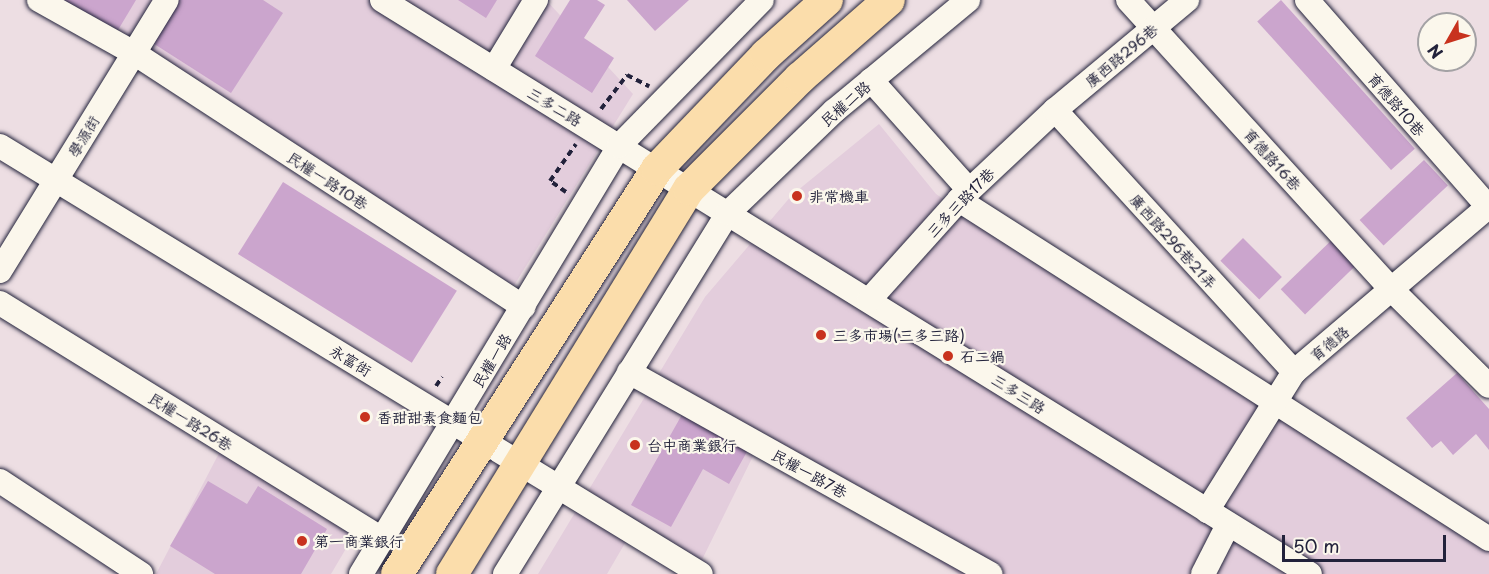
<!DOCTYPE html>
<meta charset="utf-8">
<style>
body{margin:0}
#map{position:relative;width:1489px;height:574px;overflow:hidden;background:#eddee3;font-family:"Playpen Sans","LXGW WenKai TC",sans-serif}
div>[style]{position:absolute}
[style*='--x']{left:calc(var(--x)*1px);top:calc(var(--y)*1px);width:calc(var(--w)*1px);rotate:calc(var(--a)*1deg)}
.built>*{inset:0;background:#e3cddc}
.building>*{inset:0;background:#cba5cd;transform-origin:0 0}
.path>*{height:4px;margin-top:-2px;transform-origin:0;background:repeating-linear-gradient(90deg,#22223b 0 6px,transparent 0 10.5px)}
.roads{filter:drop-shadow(0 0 2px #22223b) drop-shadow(0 0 2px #22223b)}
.minor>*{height:24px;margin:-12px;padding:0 12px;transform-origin:12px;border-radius:12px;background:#fbf7ec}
.major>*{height:32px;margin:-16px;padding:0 16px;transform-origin:16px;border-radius:16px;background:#fbddab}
.dots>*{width:16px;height:16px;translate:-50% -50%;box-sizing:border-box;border:3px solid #fbf7ec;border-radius:50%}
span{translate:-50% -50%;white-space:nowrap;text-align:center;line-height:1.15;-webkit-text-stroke:4.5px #fbf7ec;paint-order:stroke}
.street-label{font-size:15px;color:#22223b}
.poi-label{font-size:15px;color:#22223b}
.left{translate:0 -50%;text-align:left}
.north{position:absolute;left:1417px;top:12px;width:60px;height:60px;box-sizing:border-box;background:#fbf7ec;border:2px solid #a4a2a5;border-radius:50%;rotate:231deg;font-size:16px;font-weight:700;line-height:24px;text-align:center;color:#22223b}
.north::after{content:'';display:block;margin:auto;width:21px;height:27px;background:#c8321e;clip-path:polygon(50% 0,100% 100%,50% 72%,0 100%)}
.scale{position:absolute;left:1282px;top:535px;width:164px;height:27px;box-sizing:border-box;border:3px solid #22223b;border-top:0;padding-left:8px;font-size:18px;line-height:21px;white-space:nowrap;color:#22223b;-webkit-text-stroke:4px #fbf7ec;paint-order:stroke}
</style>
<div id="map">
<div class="built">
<div style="clip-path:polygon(52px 0,546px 0,633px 94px,513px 287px)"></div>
<div style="clip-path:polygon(879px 124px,936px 194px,1122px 320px,1489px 548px,1489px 574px,959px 574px,757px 448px,695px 574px,628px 538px,607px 574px,538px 574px,705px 297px,792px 195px)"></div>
<div style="clip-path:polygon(228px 436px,364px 518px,331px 574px,156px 574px)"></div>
</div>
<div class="building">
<div style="clip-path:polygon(64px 0,136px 0,115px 35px,62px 3px)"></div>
<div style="clip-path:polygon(174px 0,263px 0,283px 13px,231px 93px,148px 40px)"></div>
<div style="clip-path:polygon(458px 0,497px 0,486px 18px)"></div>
<div style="clip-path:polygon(570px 0,597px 0,605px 5px,584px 38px,614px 58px,592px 93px,535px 56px)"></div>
<div style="clip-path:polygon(627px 0,689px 0,655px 31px)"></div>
<div style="left:1281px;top:0;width:200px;height:32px;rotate:48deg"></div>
<div style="left:1424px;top:160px;width:35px;height:88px;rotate:47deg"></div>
<div style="left:283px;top:182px;width:205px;height:85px;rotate:32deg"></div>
<div style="left:1339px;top:233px;width:35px;height:81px;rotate:46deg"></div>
<div style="left:1243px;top:238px;width:55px;height:32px;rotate:45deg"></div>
<div style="clip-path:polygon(1457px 373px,1489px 409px,1489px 450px,1476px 434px,1453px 455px,1441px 441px,1432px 448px,1406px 418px)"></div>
<div style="clip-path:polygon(684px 411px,749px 448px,729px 484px,703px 469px,671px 527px,631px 505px)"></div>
<div style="clip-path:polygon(208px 481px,247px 504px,258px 486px,327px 529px,301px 574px,215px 574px,170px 546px)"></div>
</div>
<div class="path">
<div style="--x:601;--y:109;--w:43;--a:-52.6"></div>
<div style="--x:627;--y:75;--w:25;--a:27"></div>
<div style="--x:566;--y:192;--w:19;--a:-145"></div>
<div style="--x:550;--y:181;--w:45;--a:-54.9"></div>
<div style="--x:436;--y:386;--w:11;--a:-56"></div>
</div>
<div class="roads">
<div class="minor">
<div style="--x:39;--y:0;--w:109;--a:29.2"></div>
<div style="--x:134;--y:53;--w:465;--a:33.1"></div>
<div style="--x:382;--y:0;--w:1091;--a:31.74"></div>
<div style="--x:1128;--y:0;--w:392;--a:47.7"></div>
<div style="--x:1392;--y:290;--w:136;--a:44.7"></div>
<div style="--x:1307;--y:0;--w:276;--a:48.8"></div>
<div style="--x:494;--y:69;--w:81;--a:-58.7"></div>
<div style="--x:871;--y:80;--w:147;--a:48.3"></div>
<div style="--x:1055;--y:110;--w:355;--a:47.6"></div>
<div style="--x:0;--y:146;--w:821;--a:31.41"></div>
<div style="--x:959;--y:200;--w:629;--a:32.6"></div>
<div style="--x:0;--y:271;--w:318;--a:-58.4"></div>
<div style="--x:869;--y:300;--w:135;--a:-48"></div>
<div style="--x:959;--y:200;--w:132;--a:-43.2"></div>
<div style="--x:1055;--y:110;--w:172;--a:-39.8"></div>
<div style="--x:0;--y:303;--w:449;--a:31.7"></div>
<div style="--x:629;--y:372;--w:414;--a:29.2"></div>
<div style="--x:0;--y:481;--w:169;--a:33.4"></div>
<div style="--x:1207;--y:511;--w:164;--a:-58"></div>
<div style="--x:1294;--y:372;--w:256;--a:-40.4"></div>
<div style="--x:361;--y:574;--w:500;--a:-58.9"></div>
<div style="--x:619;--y:146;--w:204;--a:-45.6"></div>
<div style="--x:505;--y:574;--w:424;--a:-58.3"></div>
<div style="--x:728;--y:213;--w:147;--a:-43.9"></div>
<div style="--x:834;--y:111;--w:174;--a:-39.6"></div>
<div style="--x:1203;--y:574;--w:55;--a:-63"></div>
</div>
<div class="major">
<div style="--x:397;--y:574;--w:481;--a:-57.3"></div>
<div style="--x:657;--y:169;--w:158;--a:-46.3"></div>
<div style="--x:766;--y:55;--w:82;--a:-42"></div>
<div style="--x:452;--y:574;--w:452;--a:-58.4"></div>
<div style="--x:689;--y:189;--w:157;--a:-45"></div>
<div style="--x:800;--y:78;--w:118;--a:-41.2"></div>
</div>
</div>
<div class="dots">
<div style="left:797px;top:196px;background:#c8321e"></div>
<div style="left:821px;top:335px;background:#c8321e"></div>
<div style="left:948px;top:356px;background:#c8321e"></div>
<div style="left:365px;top:417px;background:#c8321e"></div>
<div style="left:635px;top:445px;background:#c8321e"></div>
<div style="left:302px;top:541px;background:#c8321e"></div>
</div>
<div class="street-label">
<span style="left:1121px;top:55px;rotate:-40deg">廣西路296巷</span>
<span style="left:845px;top:103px;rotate:-41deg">民權二路</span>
<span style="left:1397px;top:104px;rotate:49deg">育德路10巷</span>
<span style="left:555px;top:106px;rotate:31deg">三多二路</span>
<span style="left:83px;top:136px;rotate:-59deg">學源街</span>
<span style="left:1273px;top:159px;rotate:48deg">育德路16巷</span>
<span style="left:328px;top:180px;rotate:33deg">民權一路10巷</span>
<span style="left:960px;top:202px;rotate:-46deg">三多三路17巷</span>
<span style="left:1174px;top:241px;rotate:48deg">廣西路296巷21弄</span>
<span style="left:1329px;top:343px;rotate:-40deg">育德路</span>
<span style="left:351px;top:360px;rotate:31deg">永富街</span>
<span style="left:491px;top:360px;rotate:-59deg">民權一路</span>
<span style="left:1019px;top:393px;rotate:32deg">三多三路</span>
<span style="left:191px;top:421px;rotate:32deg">民權一路26巷</span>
<span style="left:810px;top:473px;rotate:29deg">民權一路7巷</span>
</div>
<div class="poi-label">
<span class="left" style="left:809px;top:196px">非常機車</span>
<span class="left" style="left:833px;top:335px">三多市場(三多三路)</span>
<span class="left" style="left:960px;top:356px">石二鍋</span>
<span class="left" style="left:377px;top:417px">香甜甜素食麵包</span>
<span class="left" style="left:647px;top:445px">台中商業銀行</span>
<span class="left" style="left:314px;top:541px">第一商業銀行</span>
</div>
<div class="north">N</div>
<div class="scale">50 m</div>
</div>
